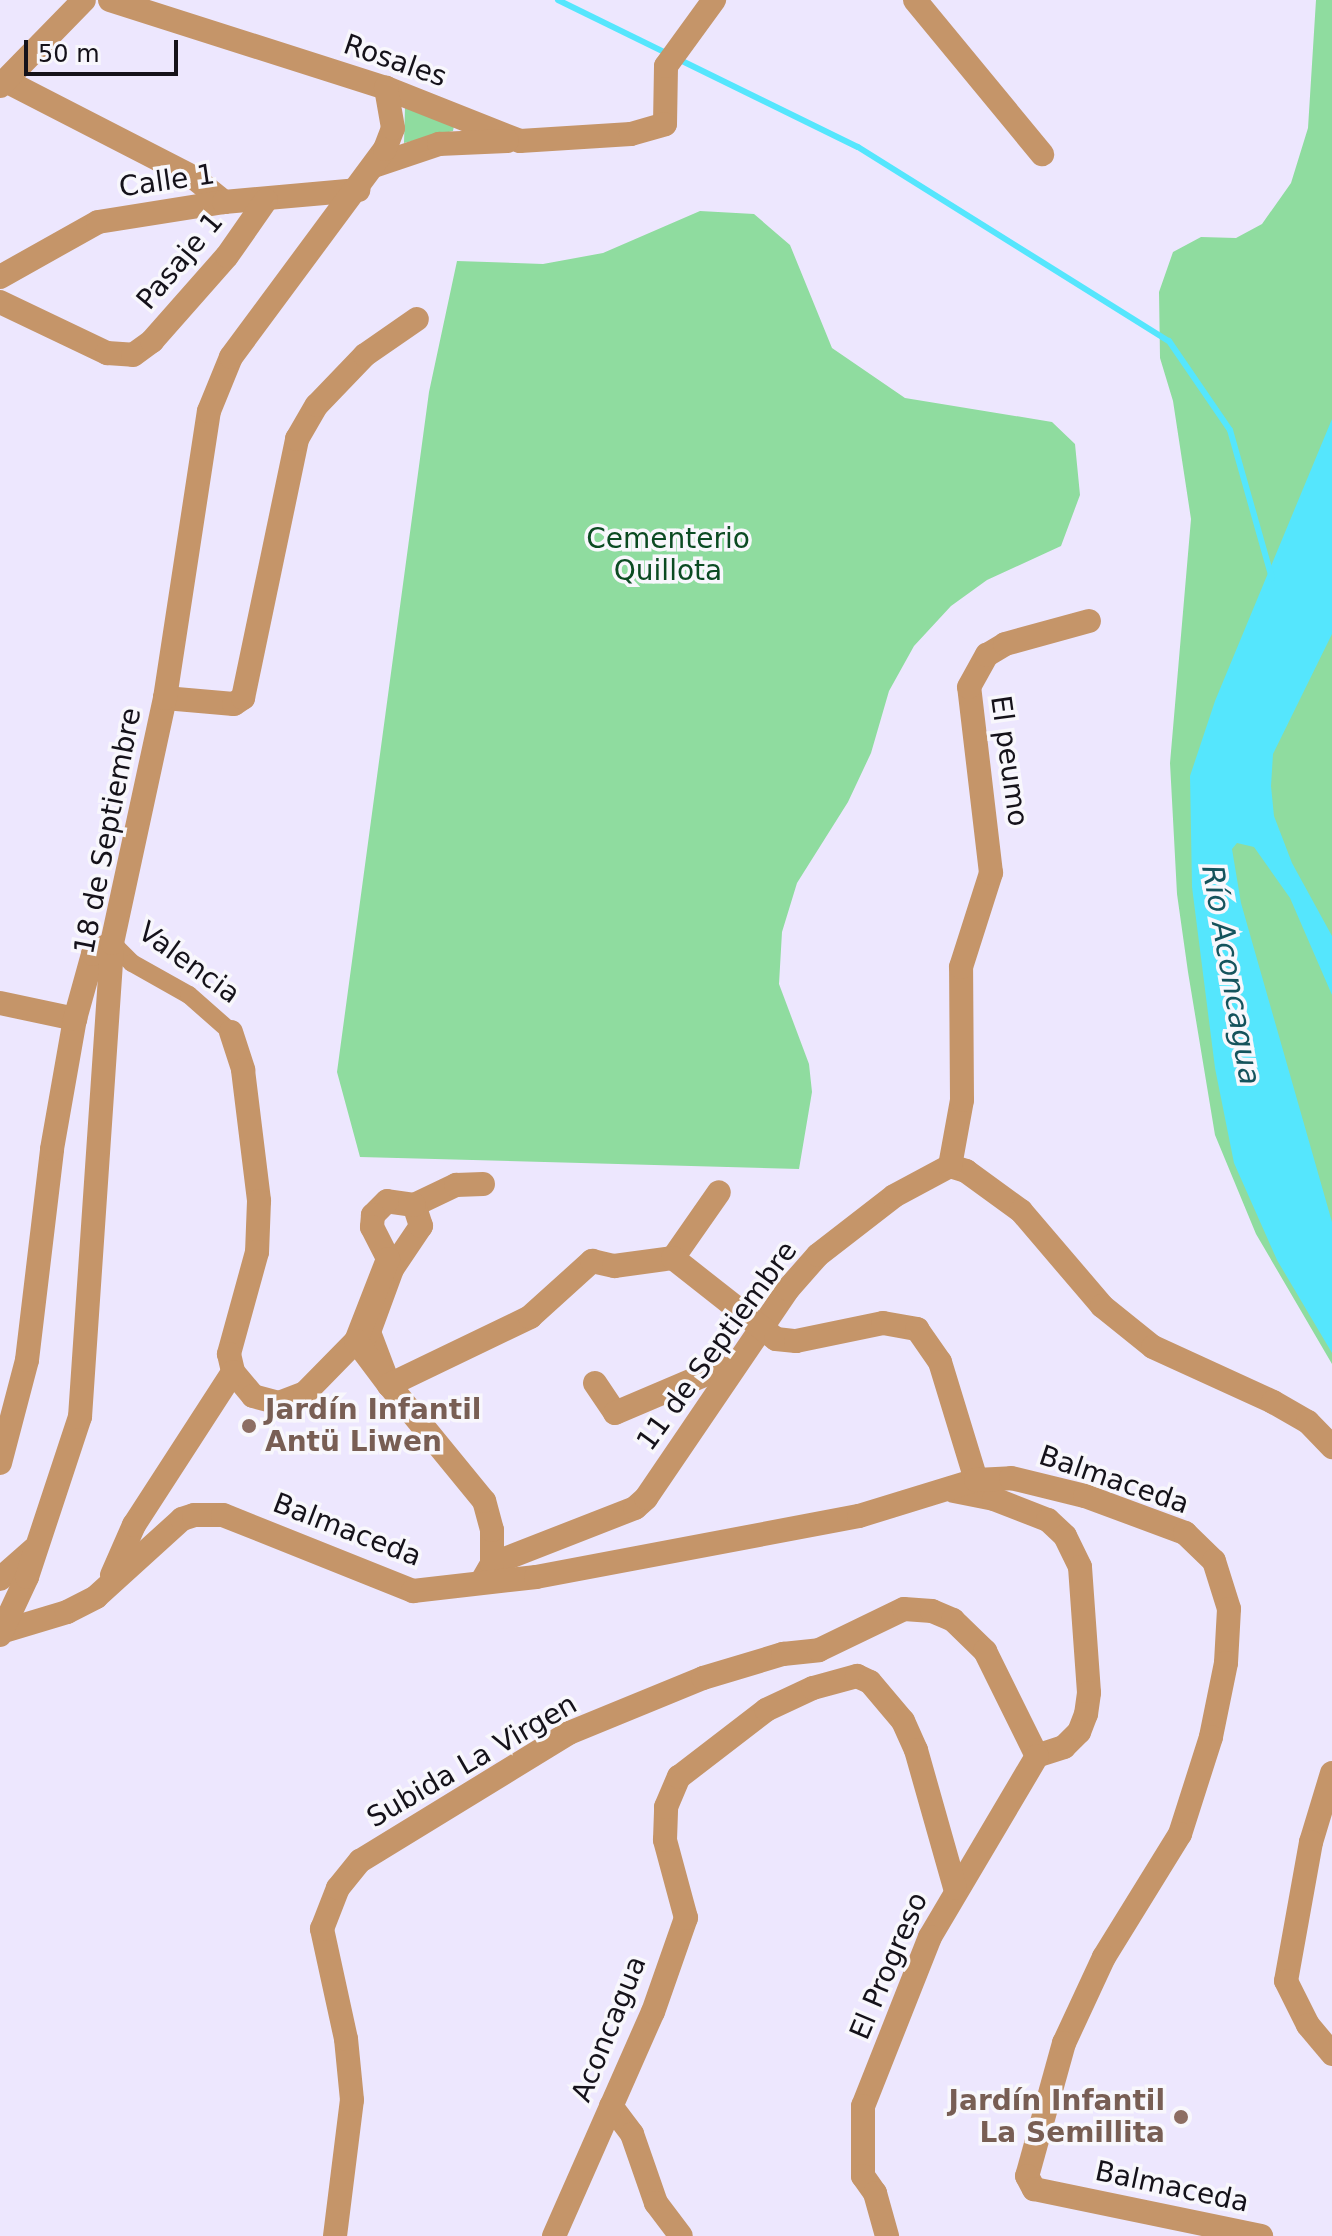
<!DOCTYPE html>
<meta charset="utf-8">
<style>
body{margin:0}
#map{position:relative;width:1332px;height:2236px;overflow:hidden;background:#ede7fe;font-family:"DejaVu Sans",sans-serif}
div>[style]{position:absolute}
[style*='--x']{left:calc(var(--x)*1px);top:calc(var(--y)*1px);width:calc(var(--w)*1px);rotate:calc(var(--a)*1deg)}
.green>*{inset:0;background:#8fdc9f}
.water>*{inset:0;background:#55e6fd}
.stream>*{height:6px;margin:-3px;padding:0 3px;transform-origin:3px;border-radius:3px;background:#55e6fd}
.pedestrian>*{height:18px;margin:-9px;padding:0 9px;transform-origin:9px;border-radius:9px;background:#c59569}
.minor>*{height:24px;margin:-12px;padding:0 12px;transform-origin:12px;border-radius:12px;background:#c59569}
.tertiary>*{height:24px;margin:-12px;padding:0 12px;transform-origin:12px;border-radius:12px;background:#c59569}
.dots>*{width:22px;height:22px;translate:-50% -50%;box-sizing:border-box;border:4px solid #f8f7fc;border-radius:50%}
span{translate:-50% -50%;white-space:nowrap;text-align:center;line-height:1.15;-webkit-text-stroke:7px #f8f7fc;paint-order:stroke}
.street-label{font-size:28px;color:#15121a}
.park-label{font-size:28px;color:#0b4b22}
.education-label{font-size:28px;color:#785e54;font-weight:700}
.left{translate:0 -50%;text-align:left}
.right{translate:-100% -50%;text-align:right}
.water-label{font-size:30px;color:#15535c;font-style:italic}
.scale{position:absolute;left:24px;top:40px;width:154px;height:36px;box-sizing:border-box;border:4px solid #15121a;border-top:0;padding-left:10px;font-size:24px;line-height:28px;white-space:nowrap;color:#15121a;-webkit-text-stroke:6px #f8f7fc;paint-order:stroke}
</style>
<div id="map">
<div class="green">
<div style="clip-path:polygon(1316px 0,1332px 0,1332px 1364px,1256px 1234px,1215px 1135px,1188px 972px,1177px 894px,1170px 763px,1191px 519px,1173px 401px,1160px 358px,1159px 292px,1173px 252px,1201px 237px,1236px 238px,1262px 224px,1291px 183px,1308px 128px)"></div>
<div style="clip-path:polygon(405px 107px,455px 121px,453px 131px,404px 143px)"></div>
<div style="clip-path:polygon(700px 211px,754px 214px,790px 245px,832px 348px,905px 398px,1052px 422px,1075px 444px,1080px 495px,1061px 546px,987px 580px,951px 606px,914px 646px,889px 691px,871px 753px,848px 802px,797px 883px,782px 932px,779px 984px,809px 1064px,812px 1092px,799px 1169px,360px 1157px,337px 1072px,429px 392px,457px 261px,543px 264px,603px 253px)"></div>
</div>
<div class="water">
<div style="clip-path:polygon(1332px 419px,1332px 634px,1273px 754px,1271px 786px,1274px 816px,1292px 863px,1332px 936px,1332px 995px,1290px 898px,1254px 847px,1237px 843px,1232px 849px,1241px 903px,1332px 1222px,1332px 1353px,1277px 1260px,1234px 1163px,1215px 1068px,1192px 887px,1190px 776px,1215px 701px)"></div>
</div>
<div class="stream">
<div style="--x:558;--y:0;--w:123;--a:26.1"></div>
<div style="--x:678;--y:59;--w:200;--a:26.1"></div>
<div style="--x:858;--y:147;--w:367;--a:32"></div>
<div style="--x:1169;--y:341;--w:108;--a:55.6"></div>
<div style="--x:1230;--y:430;--w:154;--a:74.2"></div>
</div>
<div class="pedestrian">
<div style="--x:112;--y:943;--w:28;--a:45"></div>
<div style="--x:132;--y:963;--w:65;--a:29.3"></div>
<div style="--x:189;--y:995;--w:56;--a:41.4"></div>
</div>
<div class="minor">
<div style="--x:915;--y:0;--w:200;--a:50.5"></div>
<div style="--x:6;--y:81;--w:210;--a:27.2"></div>
<div style="--x:193;--y:177;--w:40;--a:39"></div>
<div style="--x:0;--y:86;--w:120;--a:-45.7"></div>
<div style="--x:665;--y:124;--w:58;--a:-89"></div>
<div style="--x:666;--y:66;--w:82;--a:-54"></div>
<div style="--x:0;--y:277;--w:112;--a:-29.3"></div>
<div style="--x:98;--y:222;--w:128;--a:-9"></div>
<div style="--x:224;--y:202;--w:135;--a:-5.1"></div>
<div style="--x:0;--y:302;--w:119;--a:25.5"></div>
<div style="--x:107;--y:353;--w:26;--a:4"></div>
<div style="--x:133;--y:355;--w:24;--a:-36"></div>
<div style="--x:152;--y:341;--w:113;--a:-48.6"></div>
<div style="--x:227;--y:256;--w:68;--a:-55.1"></div>
<div style="--x:165;--y:698;--w:69;--a:5"></div>
<div style="--x:234;--y:704;--w:11;--a:-34"></div>
<div style="--x:243;--y:698;--w:265;--a:-78.2"></div>
<div style="--x:297;--y:439;--w:39;--a:-60"></div>
<div style="--x:317;--y:405;--w:69;--a:-46.2"></div>
<div style="--x:365;--y:355;--w:63;--a:-34.7"></div>
<div style="--x:0;--y:1003;--w:77;--a:12"></div>
<div style="--x:231;--y:1032;--w:40;--a:72"></div>
<div style="--x:243;--y:1070;--w:132;--a:83"></div>
<div style="--x:259;--y:1201;--w:51;--a:92.2"></div>
<div style="--x:257;--y:1252;--w:106;--a:105.4"></div>
<div style="--x:229;--y:1354;--w:18;--a:77"></div>
<div style="--x:233;--y:1372;--w:31;--a:50"></div>
<div style="--x:253;--y:1396;--w:27;--a:15"></div>
<div style="--x:279;--y:1403;--w:28;--a:-21"></div>
<div style="--x:305;--y:1393;--w:73;--a:-45.6"></div>
<div style="--x:950;--y:1166;--w:17;--a:17"></div>
<div style="--x:966;--y:1171;--w:68;--a:36"></div>
<div style="--x:1021;--y:1211;--w:125;--a:49.5"></div>
<div style="--x:1102;--y:1306;--w:65;--a:38.8"></div>
<div style="--x:1153;--y:1347;--w:132;--a:24.6"></div>
<div style="--x:1273;--y:1402;--w:40;--a:29.7"></div>
<div style="--x:1308;--y:1422;--w:35;--a:46"></div>
<div style="--x:414;--y:1205;--w:47;--a:-25.5"></div>
<div style="--x:456;--y:1185;--w:27;--a:-2"></div>
<div style="--x:673;--y:1258;--w:80;--a:-55.1"></div>
<div style="--x:595;--y:1383;--w:36;--a:56"></div>
<div style="--x:615;--y:1413;--w:115;--a:-23"></div>
<div style="--x:721;--y:1368;--w:10;--a:29"></div>
<div style="--x:0;--y:1463;--w:106;--a:-75.3"></div>
<div style="--x:27;--y:1360;--w:212;--a:-83.2"></div>
<div style="--x:52;--y:1149;--w:132;--a:-80"></div>
<div style="--x:75;--y:1019;--w:67;--a:-74.5"></div>
<div style="--x:93;--y:954;--w:22;--a:-30"></div>
<div style="--x:954;--y:1491;--w:41;--a:11.3"></div>
<div style="--x:994;--y:1499;--w:58;--a:21.3"></div>
<div style="--x:1048;--y:1520;--w:23;--a:43"></div>
<div style="--x:1065;--y:1536;--w:34;--a:64"></div>
<div style="--x:1080;--y:1567;--w:126;--a:85.9"></div>
<div style="--x:1089;--y:1693;--w:21;--a:98"></div>
<div style="--x:1086;--y:1714;--w:19;--a:111"></div>
<div style="--x:1079;--y:1732;--w:21;--a:135"></div>
<div style="--x:1064;--y:1747;--w:28;--a:162"></div>
<div style="--x:492;--y:1564;--w:154;--a:-21.4"></div>
<div style="--x:635;--y:1508;--w:15;--a:-42"></div>
<div style="--x:646;--y:1498;--w:253;--a:-55.8"></div>
<div style="--x:788;--y:1289;--w:45;--a:-48.6"></div>
<div style="--x:818;--y:1255;--w:96;--a:-37.8"></div>
<div style="--x:894;--y:1196;--w:64;--a:-28.2"></div>
<div style="--x:950;--y:1166;--w:67;--a:-79.7"></div>
<div style="--x:962;--y:1100;--w:133;--a:-90.4"></div>
<div style="--x:961;--y:967;--w:99;--a:-72.3"></div>
<div style="--x:991;--y:873;--w:187;--a:-96.7"></div>
<div style="--x:969;--y:687;--w:37;--a:-61"></div>
<div style="--x:987;--y:655;--w:21;--a:-31"></div>
<div style="--x:1005;--y:644;--w:87;--a:-15.3"></div>
<div style="--x:112;--y:1575;--w:55;--a:-66.3"></div>
<div style="--x:134;--y:1525;--w:182;--a:-57.1"></div>
<div style="--x:482;--y:1581;--w:20;--a:-60"></div>
<div style="--x:492;--y:1564;--w:34;--a:-90"></div>
<div style="--x:492;--y:1530;--w:30;--a:-105"></div>
<div style="--x:484;--y:1501;--w:150;--a:-129.3"></div>
<div style="--x:389;--y:1385;--w:57;--a:-110.7"></div>
<div style="--x:369;--y:1332;--w:67;--a:-69.9"></div>
<div style="--x:392;--y:1269;--w:52;--a:-56"></div>
<div style="--x:421;--y:1226;--w:22;--a:-108"></div>
<div style="--x:414;--y:1205;--w:27;--a:-172"></div>
<div style="--x:387;--y:1201;--w:20;--a:135"></div>
<div style="--x:373;--y:1215;--w:12;--a:95"></div>
<div style="--x:372;--y:1227;--w:36;--a:63"></div>
<div style="--x:388;--y:1259;--w:88;--a:111.3"></div>
<div style="--x:356;--y:1341;--w:55;--a:53.1"></div>
<div style="--x:389;--y:1385;--w:157;--a:-25.7"></div>
<div style="--x:530;--y:1317;--w:84;--a:-42.1"></div>
<div style="--x:592;--y:1261;--w:23;--a:13"></div>
<div style="--x:614;--y:1266;--w:60;--a:-7.7"></div>
<div style="--x:673;--y:1258;--w:131;--a:38.2"></div>
<div style="--x:776;--y:1339;--w:20;--a:6"></div>
<div style="--x:796;--y:1341;--w:89;--a:-11.7"></div>
<div style="--x:883;--y:1323;--w:35;--a:10"></div>
<div style="--x:917;--y:1329;--w:40;--a:55.1"></div>
<div style="--x:940;--y:1362;--w:123;--a:73"></div>
<div style="--x:4;--y:1631;--w:66;--a:-16.8"></div>
<div style="--x:67;--y:1612;--w:33;--a:-27"></div>
<div style="--x:96;--y:1597;--w:116;--a:-42.2"></div>
<div style="--x:182;--y:1519;--w:13;--a:-18"></div>
<div style="--x:194;--y:1515;--w:29;--a:0"></div>
<div style="--x:223;--y:1515;--w:205;--a:21.8"></div>
<div style="--x:413;--y:1591;--w:124;--a:-6.5"></div>
<div style="--x:536;--y:1577;--w:329;--a:-10.7"></div>
<div style="--x:859;--y:1516;--w:122;--a:-17.1"></div>
<div style="--x:976;--y:1480;--w:35;--a:-3"></div>
<div style="--x:1011;--y:1478;--w:76;--a:13.7"></div>
<div style="--x:1085;--y:1496;--w:107;--a:20.3"></div>
<div style="--x:1185;--y:1533;--w:40;--a:44"></div>
<div style="--x:1214;--y:1561;--w:50;--a:72.6"></div>
<div style="--x:1229;--y:1609;--w:54;--a:93.2"></div>
<div style="--x:1226;--y:1663;--w:76;--a:101.5"></div>
<div style="--x:1211;--y:1737;--w:102;--a:107.7"></div>
<div style="--x:1180;--y:1834;--w:145;--a:121.7"></div>
<div style="--x:1104;--y:1957;--w:95;--a:114.9"></div>
<div style="--x:1064;--y:2043;--w:138;--a:105.5"></div>
<div style="--x:1027;--y:2176;--w:15;--a:62"></div>
<div style="--x:1034;--y:2189;--w:232;--a:11.7"></div>
<div style="--x:1332;--y:1773;--w:72;--a:106.9"></div>
<div style="--x:1311;--y:1842;--w:141;--a:100.2"></div>
<div style="--x:1286;--y:1981;--w:49;--a:63.4"></div>
<div style="--x:1308;--y:2025;--w:38;--a:50"></div>
<div style="--x:611;--y:2106;--w:35;--a:53"></div>
<div style="--x:632;--y:2134;--w:73;--a:70.8"></div>
<div style="--x:656;--y:2203;--w:41;--a:52.9"></div>
<div style="--x:335;--y:2236;--w:137;--a:-82.9"></div>
<div style="--x:352;--y:2100;--w:61;--a:-95.6"></div>
<div style="--x:346;--y:2039;--w:113;--a:-102.3"></div>
<div style="--x:322;--y:1929;--w:44;--a:-68.7"></div>
<div style="--x:338;--y:1888;--w:35;--a:-51"></div>
<div style="--x:360;--y:1861;--w:245;--a:-31.5"></div>
<div style="--x:569;--y:1733;--w:145;--a:-22.3"></div>
<div style="--x:703;--y:1678;--w:84;--a:-16.7"></div>
<div style="--x:783;--y:1654;--w:36;--a:-6"></div>
<div style="--x:819;--y:1650;--w:94;--a:-25.8"></div>
<div style="--x:904;--y:1609;--w:28;--a:4"></div>
<div style="--x:932;--y:1611;--w:23;--a:23"></div>
<div style="--x:953;--y:1620;--w:45;--a:44.1"></div>
<div style="--x:985;--y:1651;--w:117;--a:63.7"></div>
<div style="--x:1037;--y:1756;--w:210;--a:120.6"></div>
<div style="--x:930;--y:1937;--w:182;--a:111.6"></div>
<div style="--x:863;--y:2106;--w:70;--a:90"></div>
<div style="--x:863;--y:2176;--w:21;--a:55"></div>
<div style="--x:875;--y:2193;--w:45;--a:74.4"></div>
<div style="--x:554;--y:2236;--w:245;--a:-66.2"></div>
<div style="--x:653;--y:2012;--w:100;--a:-70.7"></div>
<div style="--x:686;--y:1918;--w:81;--a:-105.1"></div>
<div style="--x:665;--y:1840;--w:33;--a:-88"></div>
<div style="--x:666;--y:1807;--w:33;--a:-67"></div>
<div style="--x:679;--y:1777;--w:110;--a:-37.6"></div>
<div style="--x:766;--y:1710;--w:52;--a:-25.1"></div>
<div style="--x:813;--y:1688;--w:46;--a:-15.3"></div>
<div style="--x:857;--y:1676;--w:14;--a:25"></div>
<div style="--x:870;--y:1682;--w:51;--a:49.8"></div>
<div style="--x:903;--y:1721;--w:32;--a:66"></div>
<div style="--x:916;--y:1750;--w:143;--a:74.2"></div>
</div>
<div class="tertiary">
<div style="--x:110;--y:0;--w:290;--a:17.7"></div>
<div style="--x:386;--y:88;--w:144;--a:21.6"></div>
<div style="--x:520;--y:141;--w:111;--a:-3.6"></div>
<div style="--x:631;--y:134;--w:35;--a:-16"></div>
<div style="--x:374;--y:166;--w:69;--a:-18.7"></div>
<div style="--x:439;--y:144;--w:68;--a:-2.5"></div>
<div style="--x:0;--y:1579;--w:45;--a:-41.4"></div>
<div style="--x:0;--y:1635;--w:64;--a:-65"></div>
<div style="--x:27;--y:1577;--w:169;--a:-71.7"></div>
<div style="--x:80;--y:1417;--w:475;--a:-86.1"></div>
<div style="--x:112;--y:943;--w:251;--a:-77.8"></div>
<div style="--x:165;--y:698;--w:290;--a:-81.3"></div>
<div style="--x:209;--y:411;--w:58;--a:-67.8"></div>
<div style="--x:231;--y:357;--w:259;--a:-53.5"></div>
<div style="--x:385;--y:149;--w:22;--a:-69"></div>
<div style="--x:393;--y:128;--w:41;--a:-99.9"></div>
</div>
<div class="dots">
<div style="left:249px;top:1426px;background:#8d6e63"></div>
<div style="left:1181px;top:2117px;background:#8d6e63"></div>
</div>
<div class="street-label">
<span style="left:395px;top:61px;rotate:19deg">Rosales</span>
<span style="left:167px;top:181px;rotate:-8deg">Calle 1</span>
<span style="left:180px;top:261px;rotate:-50deg">Pasaje 1</span>
<span style="left:1009px;top:761px;rotate:82deg">El peumo</span>
<span style="left:108px;top:831px;rotate:-79deg">18 de Septiembre</span>
<span style="left:189px;top:963px;rotate:36deg">Valencia</span>
<span style="left:717px;top:1346px;rotate:-54deg">11 de Septiembre</span>
<span style="left:1114px;top:1480px;rotate:19deg">Balmaceda</span>
<span style="left:347px;top:1530px;rotate:21deg">Balmaceda</span>
<span style="left:472px;top:1761px;rotate:-30deg">Subida La Virgen</span>
<span style="left:889px;top:1966px;rotate:-67deg">El Progreso</span>
<span style="left:609px;top:2029px;rotate:-68deg">Aconcagua</span>
<span style="left:1172px;top:2187px;rotate:12deg">Balmaceda</span>
</div>
<div class="park-label">
<span style="left:668px;top:555px">Cementerio<br>Quillota</span>
</div>
<div class="education-label">
<span class="left" style="left:265px;top:1426px">Jardín Infantil<br>Antü Liwen</span>
<span class="right" style="left:1165px;top:2117px">Jardín Infantil<br>La Semillita</span>
</div>
<div class="water-label">
<span style="left:1231px;top:975px;rotate:80deg">Río Aconcagua</span>
</div>
<div class="scale">50 m</div>
</div>
